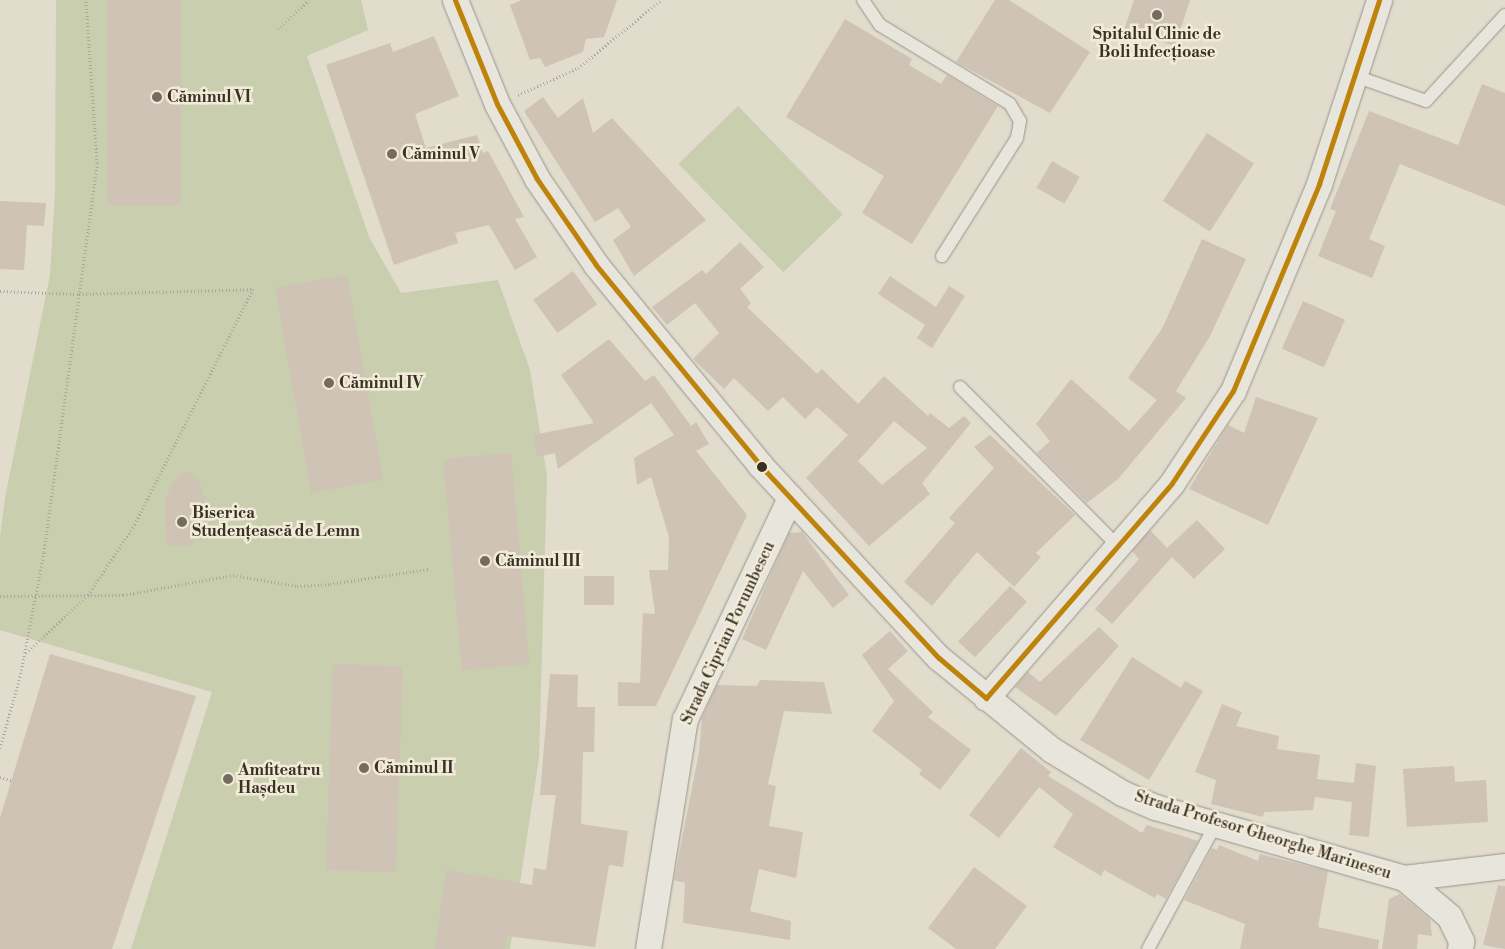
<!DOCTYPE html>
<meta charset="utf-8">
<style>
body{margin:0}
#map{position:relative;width:1505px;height:949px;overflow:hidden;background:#e1dccc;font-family:"Libre Bodoni",serif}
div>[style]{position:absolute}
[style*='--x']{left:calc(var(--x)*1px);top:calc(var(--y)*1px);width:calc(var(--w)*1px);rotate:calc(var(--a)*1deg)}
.green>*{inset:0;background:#c8ceae;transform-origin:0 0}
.building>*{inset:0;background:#cec3b4;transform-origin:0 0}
.path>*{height:3px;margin-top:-1.5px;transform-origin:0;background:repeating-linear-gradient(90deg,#aaa6a0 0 1px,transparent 0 3.5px)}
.roads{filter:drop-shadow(0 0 1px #98948b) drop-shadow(0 0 1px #98948b)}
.service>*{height:12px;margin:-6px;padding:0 6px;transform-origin:6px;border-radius:6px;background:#e8e5dd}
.minor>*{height:25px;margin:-12.5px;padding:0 12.5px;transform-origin:12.5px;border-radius:12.5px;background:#e8e5dd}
.bus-1>*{height:5px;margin:-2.5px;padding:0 2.5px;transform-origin:2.5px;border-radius:2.5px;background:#be830b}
.dots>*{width:14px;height:14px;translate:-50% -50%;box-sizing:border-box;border:2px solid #f1ebd8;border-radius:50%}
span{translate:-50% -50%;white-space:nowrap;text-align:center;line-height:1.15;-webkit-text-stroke:5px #f1ebd8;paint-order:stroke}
.poi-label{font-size:16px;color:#393026;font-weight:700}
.left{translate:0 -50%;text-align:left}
.street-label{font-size:16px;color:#393026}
</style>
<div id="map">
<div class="green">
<div style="clip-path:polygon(56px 0,361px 0,368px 30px,307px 56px,369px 237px,401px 293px,498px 280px,530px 370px,547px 476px,539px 758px,510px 949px,131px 949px,212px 692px,0 630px,0 537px,5px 498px,50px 275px,55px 193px)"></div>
<div style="left:738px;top:106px;width:151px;height:83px;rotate:46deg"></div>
</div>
<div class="building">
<div style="left:107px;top:0;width:74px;height:205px"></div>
<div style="clip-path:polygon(522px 0,617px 0,604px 37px,586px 39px,583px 52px,545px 67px,540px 58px,530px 60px,510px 5px)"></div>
<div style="clip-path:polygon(995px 0,1009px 0,1090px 52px,1050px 113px,956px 62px)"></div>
<div style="clip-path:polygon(1134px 0,1190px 0,1175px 46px,1124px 30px)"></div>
<div style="clip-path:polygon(845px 19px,912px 59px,909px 65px,941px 84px,947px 75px,998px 106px,912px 244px,862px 213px,884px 176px,786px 117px)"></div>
<div style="clip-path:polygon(434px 36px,459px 96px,415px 114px,426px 148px,477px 135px,483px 153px,488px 151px,524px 217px,515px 219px,537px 257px,515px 270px,489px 225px,455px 233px,458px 243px,394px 265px,326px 65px,390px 43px,393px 52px)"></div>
<div style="clip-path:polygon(1482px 84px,1505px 93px,1505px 206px,1400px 164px,1369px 239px,1385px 246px,1372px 278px,1318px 256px,1336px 211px,1330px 209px,1369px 111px,1458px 145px)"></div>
<div style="clip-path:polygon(543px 97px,558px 118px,583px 98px,593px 133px,612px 118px,706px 220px,634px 276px,613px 240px,631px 227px,618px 208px,595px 222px,524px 111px)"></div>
<div style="left:1207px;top:133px;width:56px;height:81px;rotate:33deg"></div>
<div style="left:1052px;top:161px;width:32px;height:31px;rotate:30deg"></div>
<div style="clip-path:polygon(0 201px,46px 203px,44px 226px,27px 225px,24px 270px,0 269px)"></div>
<div style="clip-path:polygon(1202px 239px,1246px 259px,1210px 336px,1176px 391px,1186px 398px,1118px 479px,1087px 503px,1037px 453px,1050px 441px,1036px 424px,1071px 379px,1129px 431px,1157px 400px,1128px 378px,1163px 327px)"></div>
<div style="clip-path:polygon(evenodd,740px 242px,764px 267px,740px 289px,751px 303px,747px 307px,817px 374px,822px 369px,858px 404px,884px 376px,928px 416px,930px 413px,949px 428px,964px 416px,971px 423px,922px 483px,930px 494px,869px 546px,806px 478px,848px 435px,817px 407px,805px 419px,783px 397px,768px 411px,734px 378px,724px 389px,693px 359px,719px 333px,695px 303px,667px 325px,652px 307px,702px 270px,706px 274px,740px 242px,894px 421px,927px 448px,882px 485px,858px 461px,894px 421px)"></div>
<div style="left:573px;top:271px;width:41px;height:49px;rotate:54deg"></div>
<div style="left:347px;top:275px;width:208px;height:73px;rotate:80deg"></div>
<div style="clip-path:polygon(890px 276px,936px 307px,949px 286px,965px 296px,932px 348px,917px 338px,925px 325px,878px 294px)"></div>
<div style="left:1303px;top:301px;width:46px;height:52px;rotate:24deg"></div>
<div style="clip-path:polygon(609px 339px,645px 381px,654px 375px,691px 426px,696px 422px,709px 444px,696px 451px,747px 515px,656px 706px,618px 706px,618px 682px,640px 683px,643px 613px,655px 614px,649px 570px,668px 570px,669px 537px,651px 477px,637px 485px,634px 458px,674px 435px,651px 403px,558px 469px,555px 453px,537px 457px,533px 435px,594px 423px,561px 375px)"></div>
<div style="clip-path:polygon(1256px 397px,1318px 418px,1268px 525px,1189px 489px,1228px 425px,1244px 433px)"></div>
<div style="clip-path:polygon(990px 435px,1075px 515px,1036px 553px,1041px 557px,1014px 587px,977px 552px,932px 606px,904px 582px,955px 523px,949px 518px,994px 468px,974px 447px)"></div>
<div style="left:511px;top:453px;width:212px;height:68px;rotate:85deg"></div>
<div style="clip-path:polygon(187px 471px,198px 478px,205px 500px,193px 546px,166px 545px,165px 499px,176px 477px)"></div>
<div style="clip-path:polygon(1197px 520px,1225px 549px,1194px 579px,1172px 557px,1112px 624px,1095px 609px,1139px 559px,1132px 551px,1150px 530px,1167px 548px)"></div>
<div style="clip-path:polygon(802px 532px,849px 595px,833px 608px,803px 571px,766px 650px,742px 639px,789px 533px)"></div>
<div style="left:584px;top:576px;width:30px;height:29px"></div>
<div style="left:1010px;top:586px;width:23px;height:76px;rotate:43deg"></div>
<div style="clip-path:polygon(1099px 627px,1119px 646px,1056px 716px,1015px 687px,1028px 672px,1040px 682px)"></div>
<div style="clip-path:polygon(890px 631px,908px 651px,888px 669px,933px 712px,928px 717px,971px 750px,940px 790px,919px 774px,922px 770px,872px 731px,894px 701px,862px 655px)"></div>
<div style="clip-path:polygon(50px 654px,196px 696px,112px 949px,0 949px,0 818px)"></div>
<div style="clip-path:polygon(1132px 657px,1181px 688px,1185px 681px,1203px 691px,1149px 780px,1080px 740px)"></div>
<div style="left:333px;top:664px;width:70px;height:206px;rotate:2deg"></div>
<div style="clip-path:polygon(550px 674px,578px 675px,577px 707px,595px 707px,594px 752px,583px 752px,581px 824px,628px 831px,623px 867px,609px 865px,595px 947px,507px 936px,504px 949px,435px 949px,446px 870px,532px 885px,534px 868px,546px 870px,556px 795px,540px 795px)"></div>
<div style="clip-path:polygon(760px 680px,824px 682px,832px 714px,784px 711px,768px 784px,776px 786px,769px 826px,803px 832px,796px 878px,759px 869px,750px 911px,791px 921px,790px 940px,683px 923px,685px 883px,674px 880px,699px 752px,702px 718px,717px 685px,757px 686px)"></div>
<div style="clip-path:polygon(1222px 704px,1242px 712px,1236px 726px,1279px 736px,1277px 749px,1320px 755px,1317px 779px,1354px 783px,1356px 763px,1376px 766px,1369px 837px,1349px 835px,1352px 802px,1315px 797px,1313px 810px,1264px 812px,1263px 817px,1211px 804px,1216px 780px,1195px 772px)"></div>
<div style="clip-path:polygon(1021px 748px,1051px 772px,1048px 776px,1142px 833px,1147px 825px,1198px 841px,1166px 899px,1157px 894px,1155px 898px,1104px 870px,1101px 876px,1053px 847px,1073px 814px,1039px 787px,999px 838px,969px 815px)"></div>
<div style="clip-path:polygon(1454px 766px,1455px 782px,1486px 780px,1488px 822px,1407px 827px,1403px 769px)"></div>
<div style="clip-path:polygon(1219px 845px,1258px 861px,1260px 854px,1328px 871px,1318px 927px,1379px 940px,1378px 949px,1240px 949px,1245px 924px,1184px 900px,1212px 848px,1217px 850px)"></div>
<div style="clip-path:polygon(974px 867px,1027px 906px,995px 949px,956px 949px,928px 928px)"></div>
<div style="clip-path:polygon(1498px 885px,1505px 886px,1505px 949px,1483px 945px)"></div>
<div style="clip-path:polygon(1400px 894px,1430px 919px,1432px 936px,1418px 934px,1417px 949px,1382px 949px,1389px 899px)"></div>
</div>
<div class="path">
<div style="--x:278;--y:29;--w:42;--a:-43.1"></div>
<div style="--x:518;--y:95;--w:66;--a:-24.2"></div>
<div style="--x:578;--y:68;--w:107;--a:-39.3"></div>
<div style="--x:0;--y:291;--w:79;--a:2.2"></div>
<div style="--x:79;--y:294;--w:174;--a:-1.6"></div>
<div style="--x:253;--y:289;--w:263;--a:116.7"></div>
<div style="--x:135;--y:524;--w:85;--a:123.5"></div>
<div style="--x:88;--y:595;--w:85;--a:136.9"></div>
<div style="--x:0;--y:596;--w:123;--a:-0.5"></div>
<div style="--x:123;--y:595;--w:112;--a:-10.3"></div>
<div style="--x:233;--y:575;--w:65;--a:9.8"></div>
<div style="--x:297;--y:586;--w:33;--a:-3"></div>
<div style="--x:330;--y:584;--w:100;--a:-8.6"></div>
<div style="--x:0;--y:748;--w:74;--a:-74.3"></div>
<div style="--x:20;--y:677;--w:127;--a:-79.1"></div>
<div style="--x:44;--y:552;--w:393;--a:-82.2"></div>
<div style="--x:97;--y:163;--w:163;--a:-93.9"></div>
<div style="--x:0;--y:777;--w:13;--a:18"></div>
</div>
<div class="roads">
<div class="service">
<div style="--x:863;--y:0;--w:30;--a:56"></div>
<div style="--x:880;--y:25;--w:152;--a:31.3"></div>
<div style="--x:1010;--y:104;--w:20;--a:60"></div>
<div style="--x:1020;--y:121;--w:17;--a:100"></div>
<div style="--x:1017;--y:138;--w:140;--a:122.4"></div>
<div style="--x:1355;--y:76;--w:75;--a:19.4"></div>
<div style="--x:1426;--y:101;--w:117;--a:-47.4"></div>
<div style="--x:960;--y:387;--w:226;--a:45.2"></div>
<div style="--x:1148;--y:949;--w:142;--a:-61.5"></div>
</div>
<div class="minor">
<div style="--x:455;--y:0;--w:112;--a:68"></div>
<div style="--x:497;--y:104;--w:85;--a:61.9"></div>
<div style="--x:537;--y:179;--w:104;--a:55.5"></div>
<div style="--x:596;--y:265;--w:259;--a:50.6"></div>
<div style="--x:760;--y:465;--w:263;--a:47.2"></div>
<div style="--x:939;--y:658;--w:146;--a:39.2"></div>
<div style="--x:1052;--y:750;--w:82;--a:31.6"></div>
<div style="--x:1122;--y:793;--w:36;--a:23"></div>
<div style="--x:1155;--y:807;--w:259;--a:15.9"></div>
<div style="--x:1404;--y:878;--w:59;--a:40.2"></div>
<div style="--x:1449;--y:916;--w:28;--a:64"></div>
<div style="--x:1461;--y:941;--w:8;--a:97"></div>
<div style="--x:986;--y:698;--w:284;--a:-49.1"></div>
<div style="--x:1172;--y:483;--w:110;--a:-56.5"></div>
<div style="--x:1233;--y:391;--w:224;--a:-67.4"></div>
<div style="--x:1319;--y:184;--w:194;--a:-71.9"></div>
<div style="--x:1404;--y:878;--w:102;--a:-6.8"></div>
<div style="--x:648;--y:949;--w:233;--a:-80.9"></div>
<div style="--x:685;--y:719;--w:245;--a:-64.6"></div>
</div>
</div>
<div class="bus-1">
<div style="--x:455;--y:0;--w:112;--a:68"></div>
<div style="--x:497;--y:104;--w:85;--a:61.9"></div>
<div style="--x:537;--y:179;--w:104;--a:55.5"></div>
<div style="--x:596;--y:265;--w:259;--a:50.6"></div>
<div style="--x:760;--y:465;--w:263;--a:47.2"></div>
<div style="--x:939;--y:658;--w:62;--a:40.4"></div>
<div style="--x:986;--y:698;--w:284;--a:-49.1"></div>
<div style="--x:1172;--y:483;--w:110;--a:-56.5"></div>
<div style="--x:1233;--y:391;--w:224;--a:-67.4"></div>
<div style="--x:1319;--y:184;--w:194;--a:-71.9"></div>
</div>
<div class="dots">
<div style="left:1157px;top:15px;background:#746c60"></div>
<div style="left:157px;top:97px;background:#746c60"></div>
<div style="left:392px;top:154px;background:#746c60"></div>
<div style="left:329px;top:383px;background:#746c60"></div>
<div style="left:762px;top:467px;background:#393026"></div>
<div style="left:182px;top:522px;background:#746c60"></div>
<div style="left:485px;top:561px;background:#746c60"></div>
<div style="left:364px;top:768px;background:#746c60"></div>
<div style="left:228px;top:779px;background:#746c60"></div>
</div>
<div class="poi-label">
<span style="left:1157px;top:43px">Spitalul Clinic de<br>Boli Infecțioase</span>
<span class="left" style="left:167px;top:97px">Căminul VI</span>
<span class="left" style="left:402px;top:154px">Căminul V</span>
<span class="left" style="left:339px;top:383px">Căminul IV</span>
<span class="left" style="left:192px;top:522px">Biserica<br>Studențească de Lemn</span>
<span class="left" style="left:495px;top:561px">Căminul III</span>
<span class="left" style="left:374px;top:768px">Căminul II</span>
<span class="left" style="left:238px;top:779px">Amfiteatru<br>Hașdeu</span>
</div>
<div class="street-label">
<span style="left:728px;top:633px;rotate:-65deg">Strada Ciprian Porumbescu</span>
<span style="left:1263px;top:835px;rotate:17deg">Strada Profesor Gheorghe Marinescu</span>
</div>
</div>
